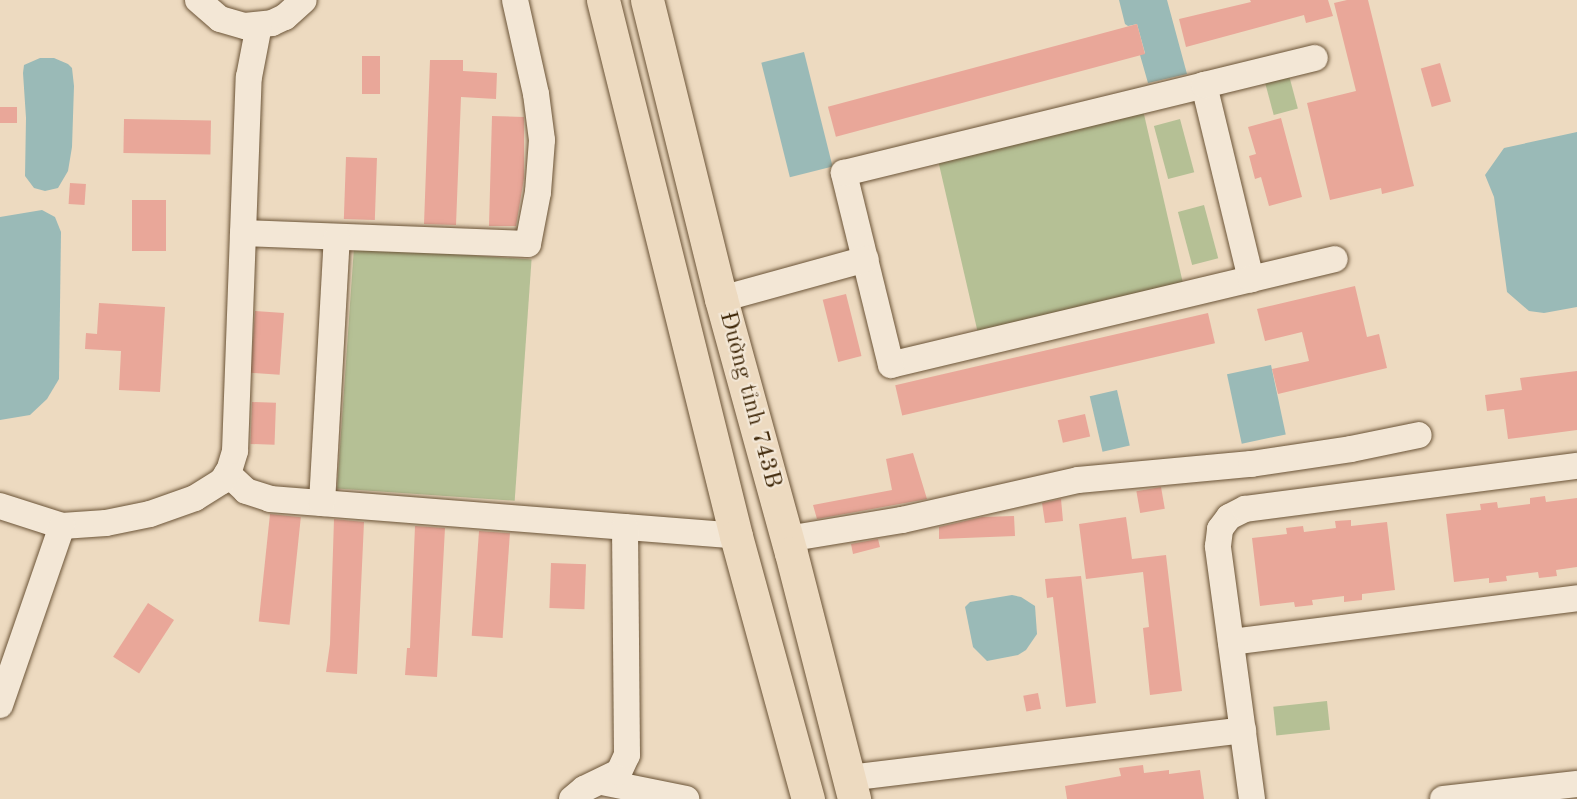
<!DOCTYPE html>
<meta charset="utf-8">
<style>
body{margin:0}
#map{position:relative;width:1577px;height:799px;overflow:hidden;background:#eddac0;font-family:"Old Standard TT",serif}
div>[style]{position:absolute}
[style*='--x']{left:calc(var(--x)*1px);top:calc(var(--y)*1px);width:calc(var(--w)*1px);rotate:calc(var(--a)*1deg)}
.green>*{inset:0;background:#b5c095;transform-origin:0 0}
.water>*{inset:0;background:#9abab7;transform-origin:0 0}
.building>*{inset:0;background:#e9a799;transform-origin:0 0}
.roads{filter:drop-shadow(0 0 2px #6b5437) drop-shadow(0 0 2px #6b5437)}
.minor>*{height:26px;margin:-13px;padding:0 13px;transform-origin:13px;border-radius:13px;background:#f3e7d6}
.major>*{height:33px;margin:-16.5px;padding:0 16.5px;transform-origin:16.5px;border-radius:16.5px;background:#eddac0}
span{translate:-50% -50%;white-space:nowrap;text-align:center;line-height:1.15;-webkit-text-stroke:4.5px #f3e7d6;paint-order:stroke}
.street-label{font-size:24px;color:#402809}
</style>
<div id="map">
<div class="green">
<div style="left:1287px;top:68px;width:42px;height:25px;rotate:75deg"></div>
<div style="left:1143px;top:110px;width:178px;height:211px;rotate:77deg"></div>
<div style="left:1180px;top:119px;width:55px;height:27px;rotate:75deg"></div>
<div style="left:1204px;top:205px;width:55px;height:27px;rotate:75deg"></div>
<div style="left:354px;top:247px;width:178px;height:242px;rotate:4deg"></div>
<div style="left:1327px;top:701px;width:29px;height:54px;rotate:84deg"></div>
</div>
<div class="water">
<div style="clip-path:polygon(1119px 0,1167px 0,1187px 74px,1148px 83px,1140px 55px,1145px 53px,1137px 24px,1128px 26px,1125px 24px)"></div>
<div style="left:804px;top:52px;width:118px;height:44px;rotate:76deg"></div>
<div style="clip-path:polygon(40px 58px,54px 58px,68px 64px,72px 68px,74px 86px,72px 147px,68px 171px,58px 188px,45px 191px,34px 188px,25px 176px,26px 118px,23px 73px,24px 65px)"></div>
<div style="clip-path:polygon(1577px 132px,1577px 307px,1544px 313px,1529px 311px,1507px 292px,1494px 197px,1485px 175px,1504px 148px)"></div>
<div style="clip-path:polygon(42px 210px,55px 217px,61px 232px,59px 379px,47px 399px,30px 415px,0 420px,0 217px)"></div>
<div style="left:1271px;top:365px;width:71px;height:45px;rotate:78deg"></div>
<div style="left:1117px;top:390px;width:57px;height:28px;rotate:77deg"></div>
<div style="clip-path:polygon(1012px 595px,1021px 597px,1035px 606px,1037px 634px,1026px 650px,1018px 655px,987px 661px,973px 647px,965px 607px,970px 602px)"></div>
</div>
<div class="building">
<div style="clip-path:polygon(1250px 0,1328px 0,1333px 16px,1306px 23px,1304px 15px,1186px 47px,1179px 19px,1251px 2px)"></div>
<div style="clip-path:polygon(1347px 0,1368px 0,1414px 186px,1382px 194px,1381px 188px,1330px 200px,1307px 103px,1356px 91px,1334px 3px)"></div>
<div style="left:1137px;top:24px;width:31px;height:320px;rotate:75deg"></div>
<div style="left:362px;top:56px;width:18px;height:38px"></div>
<div style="clip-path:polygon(430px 60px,463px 60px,463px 71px,497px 73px,496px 99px,461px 97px,456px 225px,424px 224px)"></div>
<div style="left:1440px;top:63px;width:40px;height:20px;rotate:74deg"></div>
<div style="left:0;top:107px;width:17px;height:16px"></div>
<div style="clip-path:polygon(492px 116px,524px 117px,524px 178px,516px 226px,489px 226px)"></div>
<div style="clip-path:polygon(1281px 118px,1302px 197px,1269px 206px,1261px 177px,1255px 179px,1249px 156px,1256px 154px,1248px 127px)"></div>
<div style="left:124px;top:119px;width:87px;height:34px;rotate:1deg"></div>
<div style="left:346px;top:157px;width:31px;height:62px;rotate:2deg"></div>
<div style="left:70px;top:183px;width:16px;height:21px;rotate:4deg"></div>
<div style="left:132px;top:200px;width:34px;height:51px"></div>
<div style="clip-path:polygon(1355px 286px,1367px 337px,1379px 334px,1387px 368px,1278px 394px,1272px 369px,1309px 361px,1302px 332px,1265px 341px,1257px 309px)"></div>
<div style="left:846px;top:294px;width:64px;height:24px;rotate:76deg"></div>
<div style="clip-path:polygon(99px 303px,165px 307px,160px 392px,119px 390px,121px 351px,85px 349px,86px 333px,97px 334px)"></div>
<div style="left:255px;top:311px;width:29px;height:62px;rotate:4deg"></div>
<div style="left:1208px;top:313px;width:31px;height:321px;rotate:77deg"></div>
<div style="clip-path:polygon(1577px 371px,1577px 430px,1508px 439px,1504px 409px,1487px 411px,1485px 395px,1522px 390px,1520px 378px)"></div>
<div style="left:252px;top:402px;width:24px;height:42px;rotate:2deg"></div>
<div style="left:1085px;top:414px;width:23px;height:28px;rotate:77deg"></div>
<div style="clip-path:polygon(913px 453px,927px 499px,817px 519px,813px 505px,892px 490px,886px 459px)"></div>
<div style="left:1161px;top:487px;width:22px;height:25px;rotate:80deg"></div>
<div style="clip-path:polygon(1545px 496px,1546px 502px,1577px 498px,1577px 567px,1556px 570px,1557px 576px,1539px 578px,1538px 572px,1506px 576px,1507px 581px,1489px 583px,1489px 578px,1454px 582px,1446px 514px,1481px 510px,1480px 504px,1497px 502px,1498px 508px,1530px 504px,1530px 498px)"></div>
<div style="clip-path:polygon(1061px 499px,1063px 521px,1045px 523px,1042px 503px)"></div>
<div style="left:270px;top:514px;width:31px;height:108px;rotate:6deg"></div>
<div style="clip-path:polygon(1014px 516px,1015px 536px,939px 539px,939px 527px,982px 517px)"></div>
<div style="clip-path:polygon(1126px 517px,1132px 559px,1166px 555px,1182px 691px,1150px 695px,1143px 628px,1149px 627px,1143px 572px,1086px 579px,1079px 524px)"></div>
<div style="clip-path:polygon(334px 519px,364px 522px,357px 674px,326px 672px,330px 644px)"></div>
<div style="clip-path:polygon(1351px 520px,1351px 526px,1387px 522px,1395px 590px,1362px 594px,1362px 600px,1344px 602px,1344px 596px,1312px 600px,1313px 605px,1295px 607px,1294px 602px,1260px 606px,1252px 538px,1287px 534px,1286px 528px,1303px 526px,1304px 532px,1336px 528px,1335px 521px)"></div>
<div style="clip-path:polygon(415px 526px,445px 528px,437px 677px,405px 675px,407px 648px,410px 648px)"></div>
<div style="left:479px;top:531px;width:31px;height:105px;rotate:4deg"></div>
<div style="clip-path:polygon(878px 539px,880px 547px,853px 554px,851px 544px)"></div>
<div style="left:551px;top:563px;width:35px;height:45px;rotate:2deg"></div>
<div style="clip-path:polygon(1081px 576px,1096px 703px,1066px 707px,1053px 597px,1047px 598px,1045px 579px)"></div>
<div style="left:148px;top:603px;width:31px;height:64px;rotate:33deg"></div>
<div style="left:1038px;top:693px;width:16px;height:15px;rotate:79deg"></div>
<div style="clip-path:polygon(1143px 765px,1144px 773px,1169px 770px,1169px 774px,1200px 770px,1204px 799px,1067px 799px,1065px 786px,1121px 776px,1119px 768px)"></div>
</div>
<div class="roads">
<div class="minor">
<div style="--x:198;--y:0;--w:29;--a:41"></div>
<div style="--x:220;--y:19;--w:26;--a:16"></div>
<div style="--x:245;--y:26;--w:27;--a:-6"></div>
<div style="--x:272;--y:23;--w:14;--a:-25"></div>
<div style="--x:285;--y:17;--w:25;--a:-42"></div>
<div style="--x:1204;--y:85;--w:200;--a:76.4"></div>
<div style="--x:1251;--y:279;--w:370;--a:166.6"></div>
<div style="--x:891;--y:365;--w:198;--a:-103.8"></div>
<div style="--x:844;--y:173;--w:371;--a:-13.7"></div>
<div style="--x:1204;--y:85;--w:114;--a:-13.7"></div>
<div style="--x:243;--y:233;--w:285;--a:2.2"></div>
<div style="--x:528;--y:244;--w:53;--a:-79.1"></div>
<div style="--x:538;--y:192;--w:52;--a:-85.6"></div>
<div style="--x:542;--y:140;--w:46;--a:-97.4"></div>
<div style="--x:536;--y:94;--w:96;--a:-102.6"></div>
<div style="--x:1251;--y:279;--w:86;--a:-13.4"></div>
<div style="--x:721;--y:299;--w:150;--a:-15.4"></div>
<div style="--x:227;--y:473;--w:26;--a:43"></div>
<div style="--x:246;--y:491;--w:25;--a:18"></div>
<div style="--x:270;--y:499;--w:467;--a:4.5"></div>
<div style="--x:322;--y:503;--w:266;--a:-86.8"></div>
<div style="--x:0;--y:506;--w:65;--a:17.9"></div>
<div style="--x:62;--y:526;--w:44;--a:-3.9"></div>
<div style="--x:106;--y:523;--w:45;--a:-11.6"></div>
<div style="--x:150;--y:514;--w:48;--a:-19.6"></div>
<div style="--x:195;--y:498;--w:32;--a:-32"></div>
<div style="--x:222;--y:481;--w:12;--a:-55"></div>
<div style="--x:229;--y:471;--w:21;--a:-73"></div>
<div style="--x:235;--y:451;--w:374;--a:-87.9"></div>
<div style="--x:249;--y:77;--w:53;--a:-79.1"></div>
<div style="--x:787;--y:539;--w:117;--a:-9.4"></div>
<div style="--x:902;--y:520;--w:180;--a:-12.8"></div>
<div style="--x:1078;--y:480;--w:174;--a:-5.3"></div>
<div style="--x:1251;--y:464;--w:101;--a:-8.5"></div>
<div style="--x:1351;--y:449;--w:69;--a:-11.6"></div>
<div style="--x:1231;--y:642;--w:349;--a:-7.2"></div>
<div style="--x:0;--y:705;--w:189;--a:-70.9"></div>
<div style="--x:848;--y:778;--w:398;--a:-6.9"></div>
<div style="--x:602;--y:782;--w:86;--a:11.4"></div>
<div style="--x:572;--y:799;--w:16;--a:-40"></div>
<div style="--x:584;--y:789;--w:39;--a:-26"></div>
<div style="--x:619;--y:772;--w:19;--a:-65"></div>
<div style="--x:627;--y:755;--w:228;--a:-90.5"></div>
<div style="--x:1252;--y:799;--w:255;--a:-97.7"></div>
<div style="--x:1218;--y:546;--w:17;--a:-83"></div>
<div style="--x:1220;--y:529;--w:15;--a:-53"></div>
<div style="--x:1229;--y:517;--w:18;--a:-27"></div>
<div style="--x:1245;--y:509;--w:335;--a:-7.4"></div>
<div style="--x:1443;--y:799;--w:135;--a:-6.4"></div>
</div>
<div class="major">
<div style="--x:603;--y:0;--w:552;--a:76.06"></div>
<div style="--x:736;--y:536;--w:273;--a:74.7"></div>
<div style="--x:647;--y:0;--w:308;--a:76.1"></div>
<div style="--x:721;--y:299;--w:263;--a:74.6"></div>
<div style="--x:791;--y:553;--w:254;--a:75.6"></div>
</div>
</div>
<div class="street-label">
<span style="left:749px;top:400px;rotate:75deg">Đường tỉnh 743B</span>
</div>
</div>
